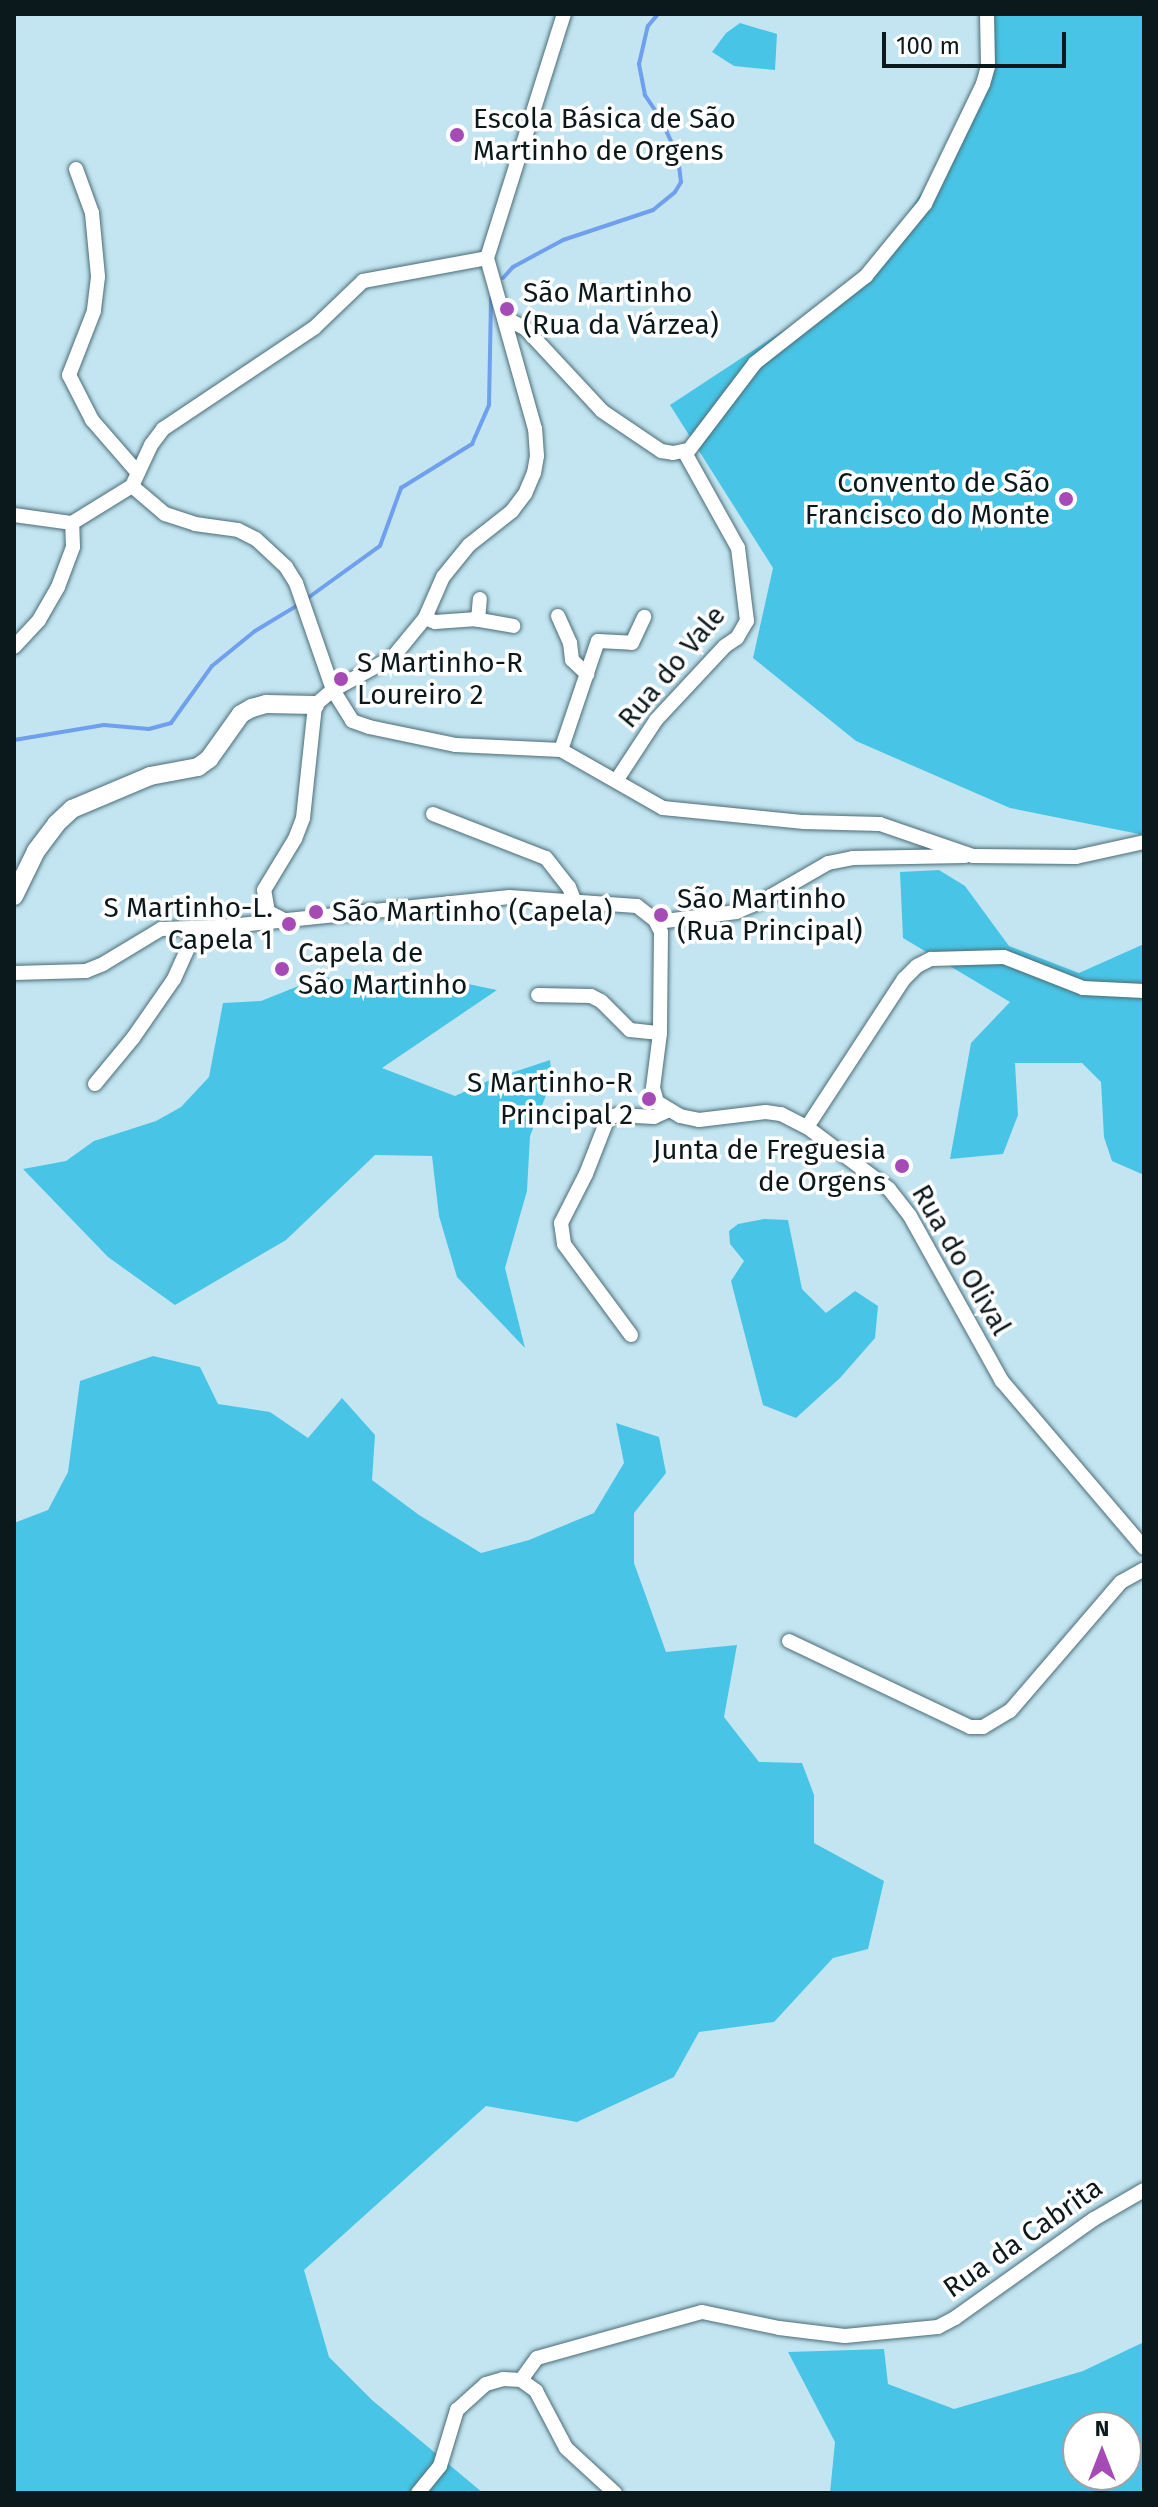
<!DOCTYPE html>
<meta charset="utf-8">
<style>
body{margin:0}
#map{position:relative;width:1158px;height:2507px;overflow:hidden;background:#c2e5f1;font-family:"Fira Sans",sans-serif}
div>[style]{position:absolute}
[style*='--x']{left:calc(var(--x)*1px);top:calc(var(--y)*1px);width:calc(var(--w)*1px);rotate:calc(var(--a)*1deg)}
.green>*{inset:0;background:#48c5e6}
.stream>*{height:4px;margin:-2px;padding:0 2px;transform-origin:2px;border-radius:2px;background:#709fed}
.roads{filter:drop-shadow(0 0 2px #4c6c76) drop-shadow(0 0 2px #4c6c76)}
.minor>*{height:14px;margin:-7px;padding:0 7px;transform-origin:7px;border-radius:7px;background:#fff}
.tertiary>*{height:18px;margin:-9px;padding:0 9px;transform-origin:9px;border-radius:9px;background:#fff}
.dots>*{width:22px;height:22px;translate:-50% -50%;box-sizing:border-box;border:4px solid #fff;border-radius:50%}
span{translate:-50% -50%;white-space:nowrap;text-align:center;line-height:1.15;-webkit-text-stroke:7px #fff;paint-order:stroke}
.poi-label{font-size:28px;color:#0b181c}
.left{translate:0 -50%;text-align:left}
.right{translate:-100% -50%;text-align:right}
.street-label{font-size:28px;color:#0b181c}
.frame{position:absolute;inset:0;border:16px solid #0b181c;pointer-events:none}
.north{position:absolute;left:1062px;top:2411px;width:80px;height:80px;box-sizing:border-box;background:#fff;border:2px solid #9da3a4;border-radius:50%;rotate:0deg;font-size:22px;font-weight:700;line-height:32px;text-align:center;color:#0b181c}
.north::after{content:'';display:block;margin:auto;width:28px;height:36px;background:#a64bb6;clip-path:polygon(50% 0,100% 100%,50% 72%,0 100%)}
.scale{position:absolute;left:882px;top:32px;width:184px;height:36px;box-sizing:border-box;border:4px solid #0b181c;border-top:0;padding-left:10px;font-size:24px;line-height:28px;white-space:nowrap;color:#0b181c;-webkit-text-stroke:6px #fff;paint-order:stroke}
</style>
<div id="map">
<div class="green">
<div style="clip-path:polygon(991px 14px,1144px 14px,1144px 835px,1010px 808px,856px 741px,753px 658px,773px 568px,670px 405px,866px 276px,952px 147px,988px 66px)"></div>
<div style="clip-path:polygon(740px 23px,777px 34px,775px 70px,734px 66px,712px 52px,726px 33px)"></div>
<div style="clip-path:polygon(939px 870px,965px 886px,1009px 946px,1079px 973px,1144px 944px,1144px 1175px,1112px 1161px,1104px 1137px,1101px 1082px,1082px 1063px,1015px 1063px,1018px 1115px,1003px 1154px,950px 1159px,971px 1043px,1010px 1002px,903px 938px,900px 872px)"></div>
<div style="clip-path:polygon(321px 977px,425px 985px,463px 983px,497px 990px,382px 1068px,455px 1096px,490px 1080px,550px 1060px,552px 1080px,530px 1136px,527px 1191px,505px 1268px,525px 1348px,457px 1277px,439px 1216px,432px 1156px,375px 1155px,286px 1240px,175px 1305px,108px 1257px,23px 1169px,66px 1161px,94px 1141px,156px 1121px,181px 1107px,209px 1077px,223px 1003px,261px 1001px)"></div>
<div style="clip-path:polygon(764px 1219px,788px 1220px,802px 1289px,826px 1313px,855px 1291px,878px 1306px,875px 1338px,840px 1378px,796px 1418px,763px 1405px,731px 1281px,744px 1261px,730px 1244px,729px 1231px,738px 1224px)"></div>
<div style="clip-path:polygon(153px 1356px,200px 1367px,218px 1404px,270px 1412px,308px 1438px,342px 1398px,375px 1435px,372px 1480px,419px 1515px,481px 1553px,529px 1540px,594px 1513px,624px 1463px,616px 1423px,659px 1437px,666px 1473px,634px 1513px,634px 1563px,666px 1652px,737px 1645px,724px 1717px,759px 1762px,802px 1763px,814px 1795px,814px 1843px,884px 1881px,868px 1949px,833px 1958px,774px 2022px,699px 2032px,674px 2077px,577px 2122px,486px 2106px,304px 2270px,329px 2357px,372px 2400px,483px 2493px,14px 2493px,14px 1523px,48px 1510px,68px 1472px,80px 1381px)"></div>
<div style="clip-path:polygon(evenodd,1144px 2342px,1144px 2493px,830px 2493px,835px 2442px,788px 2352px,884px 2349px,888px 2384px,954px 2409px,1083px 2371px,1144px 2342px,1078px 2427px,1126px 2427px,1126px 2475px,1078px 2475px,1078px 2427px)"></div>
</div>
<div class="stream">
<div style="--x:503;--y:278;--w:15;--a:-48"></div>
<div style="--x:513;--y:267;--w:57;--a:-28.4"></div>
<div style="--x:563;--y:240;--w:95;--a:-18.4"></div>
<div style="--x:653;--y:210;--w:28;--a:-39"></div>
<div style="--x:675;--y:192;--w:12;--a:-59"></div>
<div style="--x:681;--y:182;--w:25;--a:-97"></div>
<div style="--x:678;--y:157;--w:42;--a:-114.1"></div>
<div style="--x:661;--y:119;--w:29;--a:-124"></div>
<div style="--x:645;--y:95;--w:32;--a:-101"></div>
<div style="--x:639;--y:64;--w:39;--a:-77"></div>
<div style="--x:648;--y:26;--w:16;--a:-50"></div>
<div style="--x:305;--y:600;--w:92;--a:-35.8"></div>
<div style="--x:380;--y:546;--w:62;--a:-70.1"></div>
<div style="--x:401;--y:488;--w:84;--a:-31.8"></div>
<div style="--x:472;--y:444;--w:43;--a:-66.4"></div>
<div style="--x:489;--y:405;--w:107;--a:-88.9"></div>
<div style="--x:14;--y:740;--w:91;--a:-9.5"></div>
<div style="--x:104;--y:725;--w:45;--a:5.1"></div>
<div style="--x:149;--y:729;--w:23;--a:-15"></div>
<div style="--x:171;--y:723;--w:70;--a:-54.3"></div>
<div style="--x:212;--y:666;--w:55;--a:-39.1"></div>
<div style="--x:255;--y:631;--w:50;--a:-31.2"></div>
</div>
<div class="roads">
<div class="minor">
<div style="--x:76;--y:169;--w:47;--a:70"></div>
<div style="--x:92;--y:213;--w:64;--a:84.6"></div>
<div style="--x:98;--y:277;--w:34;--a:97"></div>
<div style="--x:94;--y:311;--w:69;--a:111.3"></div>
<div style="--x:69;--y:375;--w:51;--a:62.9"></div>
<div style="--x:92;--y:420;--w:70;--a:49"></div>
<div style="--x:505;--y:318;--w:22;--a:27"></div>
<div style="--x:525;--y:328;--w:113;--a:47.1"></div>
<div style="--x:602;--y:411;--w:71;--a:34.1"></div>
<div style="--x:661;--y:451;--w:12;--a:9"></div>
<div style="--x:673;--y:453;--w:16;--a:-11"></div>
<div style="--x:689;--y:450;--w:109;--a:-52.8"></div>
<div style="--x:755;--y:363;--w:141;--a:-38.1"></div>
<div style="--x:866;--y:276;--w:93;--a:-50.7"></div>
<div style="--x:925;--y:204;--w:133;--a:-64.2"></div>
<div style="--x:983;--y:84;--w:19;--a:-74"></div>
<div style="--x:988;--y:66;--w:52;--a:-91.1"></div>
<div style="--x:132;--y:486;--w:43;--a:40.3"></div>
<div style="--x:165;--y:514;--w:32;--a:18"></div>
<div style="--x:195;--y:524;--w:43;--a:7.9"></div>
<div style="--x:238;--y:530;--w:20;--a:27"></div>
<div style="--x:256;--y:539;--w:41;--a:43"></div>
<div style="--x:286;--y:567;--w:19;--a:58"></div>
<div style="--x:296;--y:583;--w:113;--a:70.9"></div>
<div style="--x:333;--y:690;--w:36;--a:58"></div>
<div style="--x:352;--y:721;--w:18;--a:19"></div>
<div style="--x:369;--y:727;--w:89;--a:11.7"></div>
<div style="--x:456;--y:745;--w:105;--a:2.7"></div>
<div style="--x:561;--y:750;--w:117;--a:29.6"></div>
<div style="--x:663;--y:808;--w:142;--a:5.7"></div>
<div style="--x:804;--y:822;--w:76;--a:1.5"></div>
<div style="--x:880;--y:824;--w:98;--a:19"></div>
<div style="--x:973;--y:856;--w:103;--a:0.6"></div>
<div style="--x:1076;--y:857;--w:70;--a:-12.4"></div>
<div style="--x:14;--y:515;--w:59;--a:7.9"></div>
<div style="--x:72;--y:523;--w:70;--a:-31.7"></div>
<div style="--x:132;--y:486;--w:45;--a:-65.1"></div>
<div style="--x:151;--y:445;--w:20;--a:-53"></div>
<div style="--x:163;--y:429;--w:182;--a:-33.8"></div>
<div style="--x:314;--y:328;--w:68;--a:-43.8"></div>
<div style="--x:363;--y:281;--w:126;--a:-10.5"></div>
<div style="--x:558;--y:616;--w:30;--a:66"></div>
<div style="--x:570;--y:643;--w:17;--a:83"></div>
<div style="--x:572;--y:660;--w:21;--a:43"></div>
<div style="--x:425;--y:618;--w:11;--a:22"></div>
<div style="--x:435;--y:622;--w:39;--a:-4"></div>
<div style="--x:474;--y:619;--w:40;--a:10"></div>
<div style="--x:478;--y:620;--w:21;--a:-85"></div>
<div style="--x:14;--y:647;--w:37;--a:-47"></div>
<div style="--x:39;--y:620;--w:38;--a:-60"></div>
<div style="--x:58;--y:587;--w:43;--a:-69.4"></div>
<div style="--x:73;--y:547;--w:24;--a:-92"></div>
<div style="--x:561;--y:750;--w:115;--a:-71.3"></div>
<div style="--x:598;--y:641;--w:34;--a:3"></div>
<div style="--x:632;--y:643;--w:29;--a:-65"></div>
<div style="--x:616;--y:781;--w:73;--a:-56.7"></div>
<div style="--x:656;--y:720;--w:101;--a:-47"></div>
<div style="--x:725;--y:646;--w:14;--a:-34"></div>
<div style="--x:737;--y:638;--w:20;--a:-60"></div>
<div style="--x:747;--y:621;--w:74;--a:-97"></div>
<div style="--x:738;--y:548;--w:111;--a:-119.1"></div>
<div style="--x:433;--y:814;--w:121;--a:21.3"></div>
<div style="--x:546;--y:858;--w:37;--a:52"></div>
<div style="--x:569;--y:887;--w:14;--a:69"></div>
<div style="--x:284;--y:920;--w:18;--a:-153"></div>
<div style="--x:268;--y:912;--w:22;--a:-100"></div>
<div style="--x:264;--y:890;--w:60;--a:-58.7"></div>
<div style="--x:295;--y:839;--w:22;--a:-69"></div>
<div style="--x:303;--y:818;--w:114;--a:-83.9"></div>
<div style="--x:315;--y:705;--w:23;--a:-40"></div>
<div style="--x:333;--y:690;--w:68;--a:-28.8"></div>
<div style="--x:393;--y:657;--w:50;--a:-50.6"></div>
<div style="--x:425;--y:618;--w:45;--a:-66.3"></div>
<div style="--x:443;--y:577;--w:41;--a:-50.9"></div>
<div style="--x:469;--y:545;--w:55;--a:-38.3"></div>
<div style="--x:512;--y:511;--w:21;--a:-53"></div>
<div style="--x:525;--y:494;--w:23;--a:-67"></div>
<div style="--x:534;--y:473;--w:17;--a:-80"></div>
<div style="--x:537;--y:456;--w:27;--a:-94"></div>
<div style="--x:535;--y:429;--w:178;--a:-105.7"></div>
<div style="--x:487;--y:258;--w:256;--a:-72.5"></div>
<div style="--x:657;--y:922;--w:80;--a:-7.2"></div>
<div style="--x:736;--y:912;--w:30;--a:-23"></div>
<div style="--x:764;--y:900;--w:74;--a:-30"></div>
<div style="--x:828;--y:863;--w:25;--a:-11"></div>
<div style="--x:853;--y:858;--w:112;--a:-1"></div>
<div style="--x:14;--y:973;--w:72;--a:-1.6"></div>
<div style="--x:86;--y:971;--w:18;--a:-22"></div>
<div style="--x:103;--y:964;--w:68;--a:-31.1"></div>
<div style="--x:161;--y:929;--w:59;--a:-1.9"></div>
<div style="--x:220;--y:927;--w:291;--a:-5.9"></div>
<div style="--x:509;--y:897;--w:128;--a:4"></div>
<div style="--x:637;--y:906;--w:23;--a:38"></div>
<div style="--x:655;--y:920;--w:13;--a:63"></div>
<div style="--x:661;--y:932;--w:101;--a:90.6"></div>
<div style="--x:660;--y:1033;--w:55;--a:97.3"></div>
<div style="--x:653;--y:1088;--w:15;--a:74"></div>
<div style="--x:657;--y:1102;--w:27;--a:31"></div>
<div style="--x:680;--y:1116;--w:19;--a:12"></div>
<div style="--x:699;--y:1120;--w:67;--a:-6.8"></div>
<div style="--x:766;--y:1112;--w:15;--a:8"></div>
<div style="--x:781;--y:1114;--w:29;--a:27"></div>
<div style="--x:807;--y:1127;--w:103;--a:37.1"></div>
<div style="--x:889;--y:1189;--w:34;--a:52"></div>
<div style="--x:910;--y:1216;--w:189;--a:60.9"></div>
<div style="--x:1002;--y:1381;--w:219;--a:49.6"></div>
<div style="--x:538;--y:995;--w:53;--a:1.1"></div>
<div style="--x:591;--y:996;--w:11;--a:27"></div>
<div style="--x:601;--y:1001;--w:41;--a:45"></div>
<div style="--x:630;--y:1030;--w:30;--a:6"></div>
<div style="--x:95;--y:1084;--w:60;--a:-50.4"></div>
<div style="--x:133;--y:1038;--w:72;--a:-55.2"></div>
<div style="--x:174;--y:979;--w:56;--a:-65.7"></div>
<div style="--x:807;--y:1127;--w:177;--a:-56.8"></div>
<div style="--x:904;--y:979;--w:18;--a:-45"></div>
<div style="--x:917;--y:966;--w:16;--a:-27"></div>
<div style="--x:931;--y:959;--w:73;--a:-1.6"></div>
<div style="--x:1004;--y:957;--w:85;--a:21.4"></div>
<div style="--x:1083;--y:988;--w:61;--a:2.8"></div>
<div style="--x:631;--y:1335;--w:113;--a:-126.4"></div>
<div style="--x:564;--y:1244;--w:21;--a:-98"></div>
<div style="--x:561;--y:1223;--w:55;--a:-63"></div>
<div style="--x:586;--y:1174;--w:60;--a:-68.6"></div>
<div style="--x:608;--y:1118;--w:9;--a:-18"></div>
<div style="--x:617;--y:1115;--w:37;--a:3"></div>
<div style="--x:654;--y:1117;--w:17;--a:-25"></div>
<div style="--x:789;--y:1641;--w:200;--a:25.4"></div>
<div style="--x:970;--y:1727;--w:13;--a:0"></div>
<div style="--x:983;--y:1727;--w:31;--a:-31"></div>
<div style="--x:1010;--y:1711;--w:170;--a:-49.3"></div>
<div style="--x:1121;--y:1582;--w:26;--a:-29"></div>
<div style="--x:521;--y:2380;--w:27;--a:-54"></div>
<div style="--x:537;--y:2358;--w:171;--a:-15.6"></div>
<div style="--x:702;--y:2312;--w:79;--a:11.7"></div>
<div style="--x:779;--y:2328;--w:66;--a:6.9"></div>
<div style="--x:845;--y:2336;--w:93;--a:-5.5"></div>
<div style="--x:938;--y:2327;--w:19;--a:-28"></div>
<div style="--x:955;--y:2318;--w:171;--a:-35.5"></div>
<div style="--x:1094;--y:2219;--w:58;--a:-30.1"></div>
<div style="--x:418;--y:2493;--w:35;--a:-51"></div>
<div style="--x:440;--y:2466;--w:59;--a:-73.1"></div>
<div style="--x:457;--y:2410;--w:39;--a:-42"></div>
<div style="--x:486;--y:2384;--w:18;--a:-16"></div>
<div style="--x:503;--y:2379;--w:18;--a:3"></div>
<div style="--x:521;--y:2380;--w:19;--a:36"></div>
<div style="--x:536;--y:2391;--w:64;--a:62.2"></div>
<div style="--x:566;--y:2448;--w:67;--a:42.6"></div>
</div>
<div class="tertiary">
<div style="--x:14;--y:896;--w:50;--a:-63.9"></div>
<div style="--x:36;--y:851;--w:34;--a:-53"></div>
<div style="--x:56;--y:824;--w:22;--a:-43"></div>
<div style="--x:72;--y:809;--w:85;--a:-22.9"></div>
<div style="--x:150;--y:776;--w:49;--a:-10.6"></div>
<div style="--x:198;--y:767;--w:14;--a:-36"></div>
<div style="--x:209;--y:759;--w:55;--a:-54.6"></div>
<div style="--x:241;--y:714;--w:13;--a:-29"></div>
<div style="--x:252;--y:708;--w:15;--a:-16"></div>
<div style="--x:266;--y:704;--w:49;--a:1.2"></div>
</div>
</div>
<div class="dots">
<div style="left:457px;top:135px;background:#a64bb6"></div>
<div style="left:507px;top:309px;background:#a64bb6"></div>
<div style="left:1066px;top:499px;background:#a64bb6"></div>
<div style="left:341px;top:679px;background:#a64bb6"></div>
<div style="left:316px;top:912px;background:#a64bb6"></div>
<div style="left:661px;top:915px;background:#a64bb6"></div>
<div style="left:289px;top:924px;background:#a64bb6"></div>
<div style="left:282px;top:969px;background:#a64bb6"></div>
<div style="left:649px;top:1099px;background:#a64bb6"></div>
<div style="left:902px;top:1166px;background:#a64bb6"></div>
</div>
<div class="poi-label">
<span class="left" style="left:473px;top:135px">Escola Básica de São<br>Martinho de Orgens</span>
<span class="left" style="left:523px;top:309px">São Martinho<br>(Rua da Várzea)</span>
<span class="right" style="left:1050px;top:499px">Convento de São<br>Francisco do Monte</span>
<span class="left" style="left:357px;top:679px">S Martinho-R<br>Loureiro 2</span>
<span class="left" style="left:677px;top:915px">São Martinho<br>(Rua Principal)</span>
<span class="right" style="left:273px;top:924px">S Martinho-L.<br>Capela 1</span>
<span class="left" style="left:332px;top:912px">São Martinho (Capela)</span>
<span class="left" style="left:298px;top:969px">Capela de<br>São Martinho</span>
<span class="right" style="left:633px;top:1099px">S Martinho-R<br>Principal 2</span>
<span class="right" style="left:886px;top:1166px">Junta de Freguesia<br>de Orgens</span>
</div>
<div class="street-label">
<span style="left:672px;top:667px;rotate:-50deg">Rua do Vale</span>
<span style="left:961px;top:1260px;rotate:60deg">Rua do Olival</span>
<span style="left:1023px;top:2238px;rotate:-35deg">Rua da Cabrita</span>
</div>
<div class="frame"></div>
<div class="north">N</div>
<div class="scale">100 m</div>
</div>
